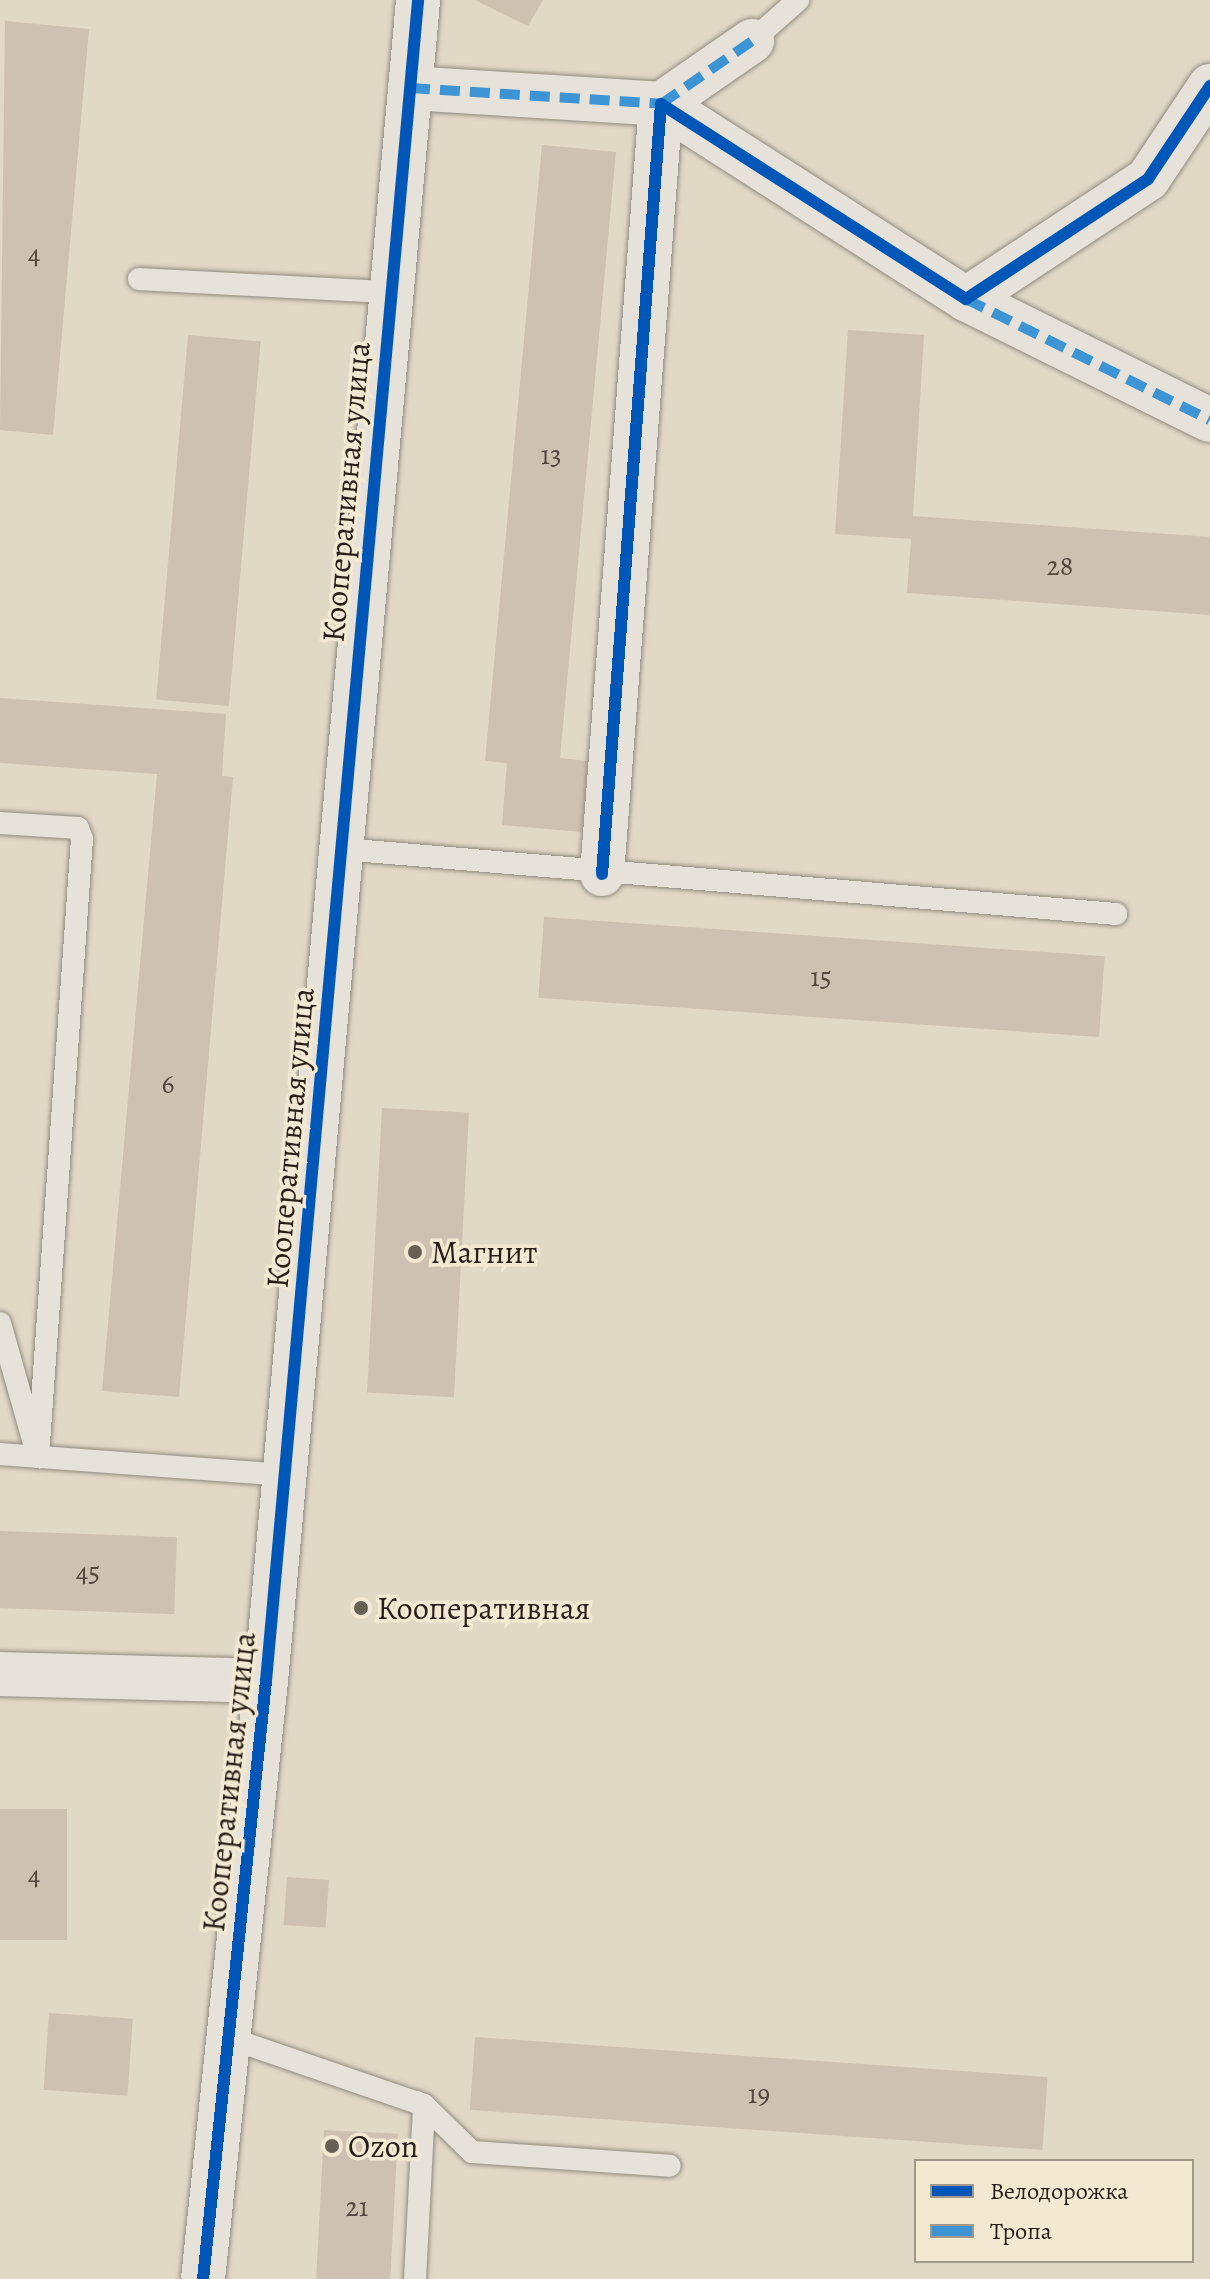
<!DOCTYPE html>
<meta charset="utf-8">
<style>
body{margin:0}
#map{position:relative;width:1210px;height:2279px;overflow:hidden;background:#e1d8c5;font-family:Alegreya,serif}
div>[style]{position:absolute}
[style*='--x']{left:calc(var(--x)*1px);top:calc(var(--y)*1px);width:calc(var(--w)*1px);rotate:calc(var(--a)*1deg)}
.building>*{inset:0;background:#cfc1b1;transform-origin:0 0}
.roads{filter:drop-shadow(0 0 2px #928c80) drop-shadow(0 0 2px #928c80)}
.lane>*{height:22px;margin:-11px;padding:0 11px;transform-origin:11px;border-radius:11px;background:#e7e2d9}
.street>*{height:44px;margin:-22px;padding:0 22px;transform-origin:22px;border-radius:22px;background:#e7e2d9}
.secondary>*{height:44px;margin:-22px;padding:0 22px;transform-origin:22px;border-radius:22px;background:#e7e2d9}
.quiet>*{height:10px;margin-top:-5px;transform-origin:0;background:repeating-linear-gradient(90deg,#3c94d4 0 20px,transparent 0 30px)}
.cycleway>*{height:12px;margin:-6px;padding:0 6px;transform-origin:6px;border-radius:6px;background:#0057b8}
.dots>*{width:22px;height:22px;translate:-50% -50%;box-sizing:border-box;border:4px solid #f3e8d2;border-radius:50%}
span{translate:-50% -50%;white-space:nowrap;text-align:center;line-height:1.15;-webkit-text-stroke:7px #f3e8d2;paint-order:stroke}
.number-label{font-size:28px;color:#53483f}
.number-label span{-webkit-text-stroke-width:0}
.street-label{font-size:32px;color:#291f18}
.poi-label{font-size:32px;color:#291f18}
.left{translate:0 -50%;text-align:left}
.legend{position:absolute;left:914px;top:2159px;width:280px;height:104px;box-sizing:border-box;background:#f3e8d2;border:2px solid #a29888;margin:0;padding:10px 14px;list-style:none;font-size:24px;color:#291f18}
.legend li{display:flex;align-items:center;gap:16px;height:40px}
.legend b{width:40px;border:2px solid #a29888}
</style>
<div id="map">
<div class="building">
<div style="clip-path:polygon(475px 0,543px 0,528px 26px)"></div>
<div style="clip-path:polygon(5px 21px,89px 29px,53px 435px,0 430px)"></div>
<div style="clip-path:polygon(542px 145px,616px 152px,560px 758px,588px 761px,582px 832px,502px 825px,507px 763px,485px 761px)"></div>
<div style="clip-path:polygon(848px 330px,924px 335px,913px 516px,1210px 537px,1210px 615px,907px 593px,911px 539px,835px 534px)"></div>
<div style="left:188px;top:335px;width:73px;height:366px;rotate:5deg"></div>
<div style="clip-path:polygon(0 698px,226px 714px,222px 776px,233px 777px,179px 1397px,102px 1391px,157px 774px,0 763px)"></div>
<div style="left:544px;top:917px;width:562px;height:81px;rotate:4deg"></div>
<div style="left:382px;top:1108px;width:87px;height:285px;rotate:3deg"></div>
<div style="left:0;top:1531px;width:177px;height:77px;rotate:2deg"></div>
<div style="left:67px;top:1809px;width:131px;height:67px;rotate:90deg"></div>
<div style="left:287px;top:1877px;width:42px;height:48px;rotate:4deg"></div>
<div style="left:49px;top:2013px;width:84px;height:77px;rotate:4deg"></div>
<div style="left:475px;top:2037px;width:574px;height:73px;rotate:4deg"></div>
<div style="left:324px;top:2130px;width:74px;height:149px;rotate:3deg"></div>
</div>
<div class="roads">
<div class="lane">
<div style="--x:752;--y:41;--w:62;--a:-41.7"></div>
<div style="--x:139;--y:279;--w:250;--a:3"></div>
<div style="--x:0;--y:823;--w:78;--a:3.7"></div>
<div style="--x:78;--y:828;--w:12;--a:70"></div>
<div style="--x:82;--y:839;--w:620;--a:94.07"></div>
<div style="--x:342;--y:849;--w:777;--a:4.8"></div>
<div style="--x:0;--y:1323;--w:122;--a:74.2"></div>
<div style="--x:0;--y:1454;--w:286;--a:4.2"></div>
<div style="--x:229;--y:2038;--w:206;--a:19"></div>
<div style="--x:424;--y:2105;--w:67;--a:44.4"></div>
<div style="--x:472;--y:2152;--w:198;--a:4"></div>
<div style="--x:415;--y:2279;--w:174;--a:-87"></div>
<div style="--x:424;--y:2105;--w:9;--a:-159"></div>
</div>
<div class="street">
<div style="--x:410;--y:88;--w:252;--a:3.6"></div>
<div style="--x:661;--y:104;--w:111;--a:-34.7"></div>
<div style="--x:966;--y:299;--w:272;--a:26.4"></div>
<div style="--x:602;--y:874;--w:772;--a:-85.62"></div>
<div style="--x:661;--y:104;--w:362;--a:32.6"></div>
<div style="--x:966;--y:299;--w:218;--a:-33.4"></div>
<div style="--x:1148;--y:179;--w:112;--a:-56.3"></div>
<div style="--x:203;--y:2279;--w:601;--a:-83.99"></div>
</div>
<div class="secondary">
<div style="--x:0;--y:1674;--w:266;--a:1.5"></div>
<div style="--x:266;--y:1681;--w:1688;--a:-84.83"></div>
</div>
</div>
<div class="quiet">
<div style="--x:410;--y:88;--w:252;--a:3.6"></div>
<div style="--x:661;--y:104;--w:111;--a:-34.7"></div>
<div style="--x:966;--y:299;--w:272;--a:26.4"></div>
</div>
<div class="cycleway">
<div style="--x:602;--y:874;--w:772;--a:-85.62"></div>
<div style="--x:661;--y:104;--w:362;--a:32.6"></div>
<div style="--x:966;--y:299;--w:218;--a:-33.4"></div>
<div style="--x:1148;--y:179;--w:112;--a:-56.3"></div>
<div style="--x:203;--y:2279;--w:601;--a:-83.99"></div>
<div style="--x:266;--y:1681;--w:1688;--a:-84.83"></div>
</div>
<div class="dots">
<div style="left:415px;top:1252px;background:#696055"></div>
<div style="left:361px;top:1608px;background:#696055"></div>
<div style="left:332px;top:2146px;background:#696055"></div>
</div>
<div class="number-label">
<span style="left:34px;top:254px">4</span>
<span style="left:551px;top:455px">13</span>
<span style="left:1060px;top:566px">28</span>
<span style="left:821px;top:977px">15</span>
<span style="left:168px;top:1084px">6</span>
<span style="left:88px;top:1572px">45</span>
<span style="left:34px;top:1875px">4</span>
<span style="left:759px;top:2094px">19</span>
<span style="left:357px;top:2207px">21</span>
</div>
<div class="street-label">
<span style="left:346px;top:492px;rotate:-85deg">Кооперативная улица</span>
<span style="left:290px;top:1138px;rotate:-85deg">Кооперативная улица</span>
<span style="left:229px;top:1782px;rotate:-84deg">Кооперативная улица</span>
</div>
<div class="poi-label">
<span class="left" style="left:431px;top:1252px">Магнит</span>
<span class="left" style="left:377px;top:1608px">Кооперативная</span>
<span class="left" style="left:348px;top:2146px">Ozon</span>
</div>
<ul class="legend">
<li><b style="height:10px;background:#0057b8"></b>Велодорожка</li>
<li><b style="height:10px;background:#3c94d4"></b>Тропа</li>
</ul>
</div>
